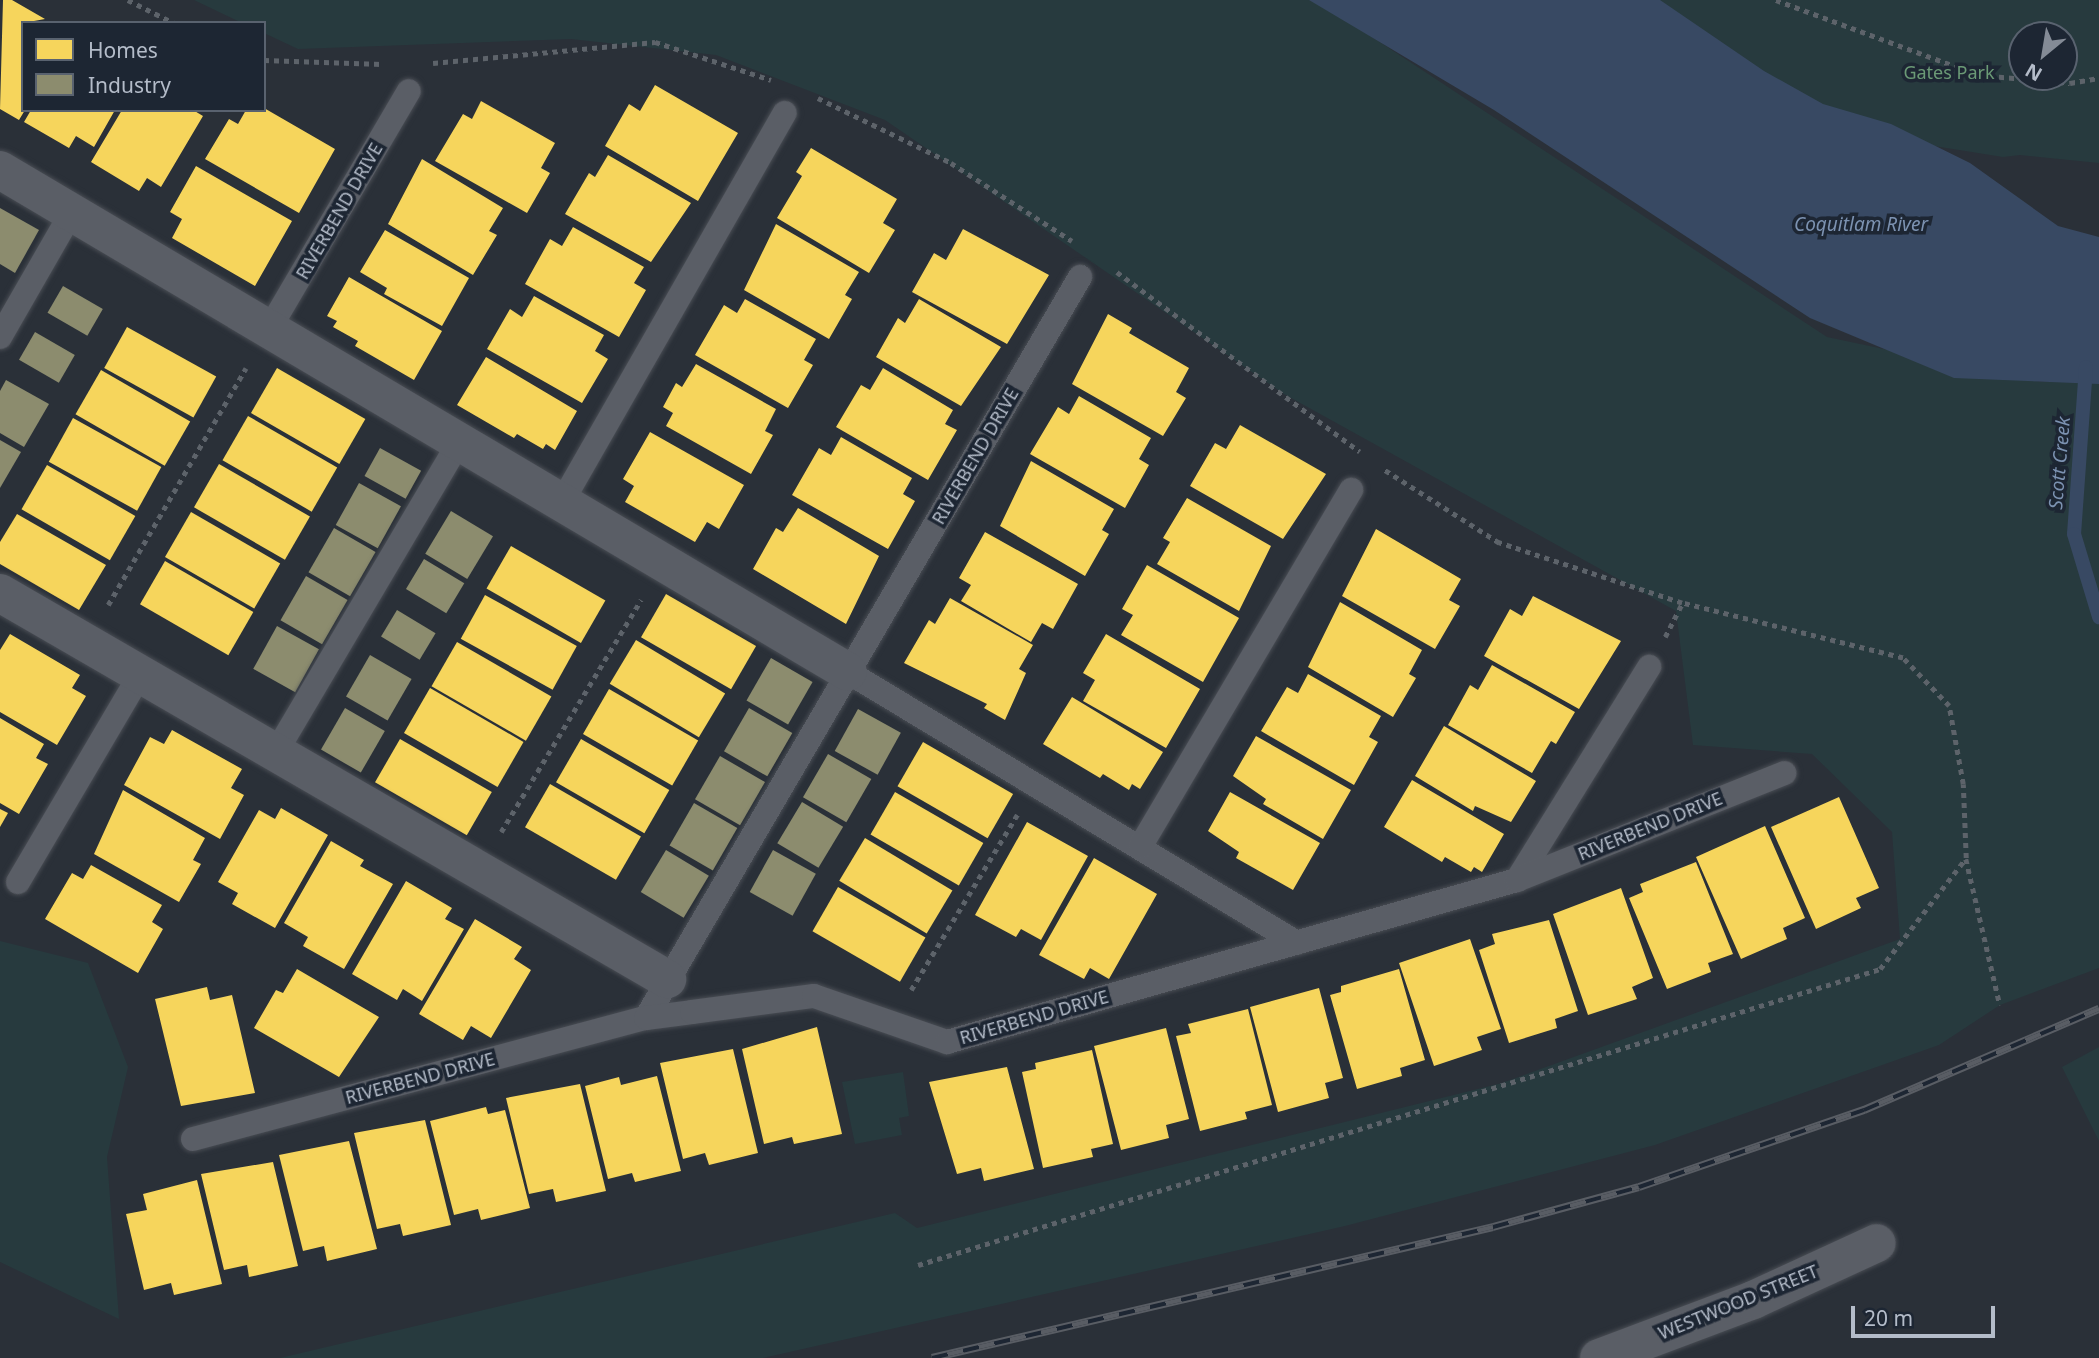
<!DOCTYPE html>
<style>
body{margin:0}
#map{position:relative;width:2099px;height:1358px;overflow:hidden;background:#2a3038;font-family:"Noto Sans",sans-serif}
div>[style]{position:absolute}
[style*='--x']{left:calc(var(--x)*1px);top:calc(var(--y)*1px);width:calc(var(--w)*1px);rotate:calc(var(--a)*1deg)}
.green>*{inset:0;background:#273a3e}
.water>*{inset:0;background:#384963}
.homes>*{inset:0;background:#f6d55c;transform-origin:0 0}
.industry>*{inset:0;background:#8c8c6e;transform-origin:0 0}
.stream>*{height:14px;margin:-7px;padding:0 7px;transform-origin:7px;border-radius:7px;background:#384963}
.path>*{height:4.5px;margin-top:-2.25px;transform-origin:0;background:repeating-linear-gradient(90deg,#5d636a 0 5px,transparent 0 10px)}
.roads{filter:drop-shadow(0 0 2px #484c53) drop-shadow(0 0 2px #484c53)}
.service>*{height:24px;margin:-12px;padding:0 12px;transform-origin:12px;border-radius:12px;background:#5a5e66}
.minor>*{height:38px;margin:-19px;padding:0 19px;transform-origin:19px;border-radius:19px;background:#5a5e66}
.rail>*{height:8px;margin-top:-4px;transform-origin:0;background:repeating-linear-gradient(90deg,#1d2633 0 16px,#595d64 0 32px);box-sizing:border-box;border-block:2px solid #595d64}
span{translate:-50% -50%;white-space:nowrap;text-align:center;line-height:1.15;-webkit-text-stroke:7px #1d2633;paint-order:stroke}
.park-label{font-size:18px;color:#6b9a76}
.street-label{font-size:18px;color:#b4bcc9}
.water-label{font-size:19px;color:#7c92b1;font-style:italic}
.legend{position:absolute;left:21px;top:21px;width:245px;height:91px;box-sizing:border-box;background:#1d2633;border:2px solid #59626f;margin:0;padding:9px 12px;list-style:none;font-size:21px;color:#b4bcc9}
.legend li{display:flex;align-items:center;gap:14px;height:35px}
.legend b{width:35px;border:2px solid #59626f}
.north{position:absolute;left:2008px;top:21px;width:70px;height:70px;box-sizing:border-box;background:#1d2633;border:2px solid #59626f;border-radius:50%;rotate:210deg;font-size:19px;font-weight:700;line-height:28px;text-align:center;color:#b4bcc9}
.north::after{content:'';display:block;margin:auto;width:24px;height:32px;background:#848b96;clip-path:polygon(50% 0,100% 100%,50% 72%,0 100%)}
.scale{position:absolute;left:1851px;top:1306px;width:144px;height:32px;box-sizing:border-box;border:4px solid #b4bcc9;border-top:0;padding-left:9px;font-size:21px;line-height:24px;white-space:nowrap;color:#b4bcc9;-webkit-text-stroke:5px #1d2633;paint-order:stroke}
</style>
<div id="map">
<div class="green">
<div style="clip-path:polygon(194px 0,1316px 0,1827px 337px,2040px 382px,2099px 380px,2099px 968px,2000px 1005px,1939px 1045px,1655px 1145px,1345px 1226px,763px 1358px,280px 1358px,895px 1213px,917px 1228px,1502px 1083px,1900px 939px,1892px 832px,1812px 754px,1693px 745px,1676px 611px,1284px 394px,885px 120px,716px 55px,571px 39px,298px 49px,264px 33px,264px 23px,242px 23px)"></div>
<div style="clip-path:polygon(evenodd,1485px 0,2099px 0,2099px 163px,2020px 155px,2003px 157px,1909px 142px,1485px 0,2022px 35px,2064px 35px,2064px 77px,2022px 77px,2022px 35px)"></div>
<div style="clip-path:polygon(0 941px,88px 963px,128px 1067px,107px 1157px,119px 1319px,0 1262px)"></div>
<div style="clip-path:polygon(2099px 1047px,2099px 1141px,2062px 1067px)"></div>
<div style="clip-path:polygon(903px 1072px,909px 1116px,899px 1118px,902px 1135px,855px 1144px,842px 1082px)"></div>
</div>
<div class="water">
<div style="clip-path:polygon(1309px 0,1660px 0,1764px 71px,1823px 104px,1891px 124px,1970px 163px,2058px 226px,2099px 237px,2099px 384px,1954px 378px,1810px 318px,1494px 110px)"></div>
</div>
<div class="homes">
<div style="clip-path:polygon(3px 0,12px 0,45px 19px,23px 23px,25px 110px,19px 120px,0 109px)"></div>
<div style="clip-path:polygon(655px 85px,738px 133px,698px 201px,605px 146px,629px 104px,640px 111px)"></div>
<div style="clip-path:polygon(481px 101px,555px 143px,541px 168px,550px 173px,527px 213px,435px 161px,463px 114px,472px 119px)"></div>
<div style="clip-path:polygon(264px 108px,335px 149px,299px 213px,205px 159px,229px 119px,238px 124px,246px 110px)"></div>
<div style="clip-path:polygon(31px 110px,115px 110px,94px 147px,76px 136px,69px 148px,24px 122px)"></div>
<div style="clip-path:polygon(122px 110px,193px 110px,203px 116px,161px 187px,147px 178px,139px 191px,91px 162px)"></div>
<div style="clip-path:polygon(811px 148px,897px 199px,883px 223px,895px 230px,869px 273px,777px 218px,802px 176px,796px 172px)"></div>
<div style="clip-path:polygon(608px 155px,691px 203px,651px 262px,565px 214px,589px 173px,595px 177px)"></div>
<div style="clip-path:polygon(422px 159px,503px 208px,489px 231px,497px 235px,473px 275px,388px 224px)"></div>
<div style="clip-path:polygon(196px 166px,292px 221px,255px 286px,172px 238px,182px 219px,170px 212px)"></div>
<div style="clip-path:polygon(776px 224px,859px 272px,845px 295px,852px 299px,829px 339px,744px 290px)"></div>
<div style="clip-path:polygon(573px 227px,644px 267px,634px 283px,646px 290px,619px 337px,525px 284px,550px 239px,562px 246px)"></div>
<div style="clip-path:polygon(963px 229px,1049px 275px,1007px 344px,912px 292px,934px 253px,946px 260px)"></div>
<div style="clip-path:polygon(385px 230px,469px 278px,442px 326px,384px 294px,387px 288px,360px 272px)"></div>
<div style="clip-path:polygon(349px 277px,442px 331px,414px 380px,355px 346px,358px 341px,333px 327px,337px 321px,327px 316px)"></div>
<div style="clip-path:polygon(534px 296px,604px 335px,595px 351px,608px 359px,582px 403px,487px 349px,510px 309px,522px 317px)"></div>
<div style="clip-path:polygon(745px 299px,816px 339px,804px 360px,813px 365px,788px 408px,695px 355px,724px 305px,737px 313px)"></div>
<div style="clip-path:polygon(919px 299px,1001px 347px,961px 406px,876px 357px,898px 318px,905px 323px)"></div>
<div style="clip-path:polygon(1108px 314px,1132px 328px,1129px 333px,1189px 368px,1176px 392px,1186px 398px,1163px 436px,1072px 384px)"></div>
<div style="left:127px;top:327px;width:102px;height:47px;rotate:29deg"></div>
<div style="clip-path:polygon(486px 357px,577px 411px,555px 450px,546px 444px,543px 449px,517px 434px,514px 438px,457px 405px)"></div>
<div style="clip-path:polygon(696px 364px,776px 409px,765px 431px,773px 435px,751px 474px,666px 426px,673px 413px,663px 407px,676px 383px,682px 387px)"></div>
<div style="left:277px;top:368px;width:102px;height:52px;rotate:30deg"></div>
<div style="clip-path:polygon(883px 368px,953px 410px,945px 424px,957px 430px,928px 480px,836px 427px,861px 385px,870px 390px)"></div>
<div style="left:101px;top:370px;width:103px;height:51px;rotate:30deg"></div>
<div style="clip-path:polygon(1079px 396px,1151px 438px,1139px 459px,1149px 465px,1125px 508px,1030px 454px,1058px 407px,1069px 414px)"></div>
<div style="left:248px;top:416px;width:103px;height:51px;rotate:30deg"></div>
<div style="left:73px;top:418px;width:101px;height:50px;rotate:29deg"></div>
<div style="clip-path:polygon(1240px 425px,1326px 474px,1283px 539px,1190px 486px,1215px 443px,1226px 449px)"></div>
<div style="clip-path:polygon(650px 432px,744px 485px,719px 529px,707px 522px,695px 542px,625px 502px,634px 486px,623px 479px)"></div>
<div style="clip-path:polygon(841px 437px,912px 478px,903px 494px,915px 501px,888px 549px,792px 495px,819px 448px,831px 455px)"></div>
<div style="clip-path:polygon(1031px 461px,1114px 509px,1102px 530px,1109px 534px,1085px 576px,1000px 526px)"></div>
<div style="left:219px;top:464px;width:105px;height:50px;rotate:30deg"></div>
<div style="left:47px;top:465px;width:102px;height:51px;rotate:30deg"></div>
<div style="clip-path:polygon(1187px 498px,1271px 546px,1239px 611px,1157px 564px,1170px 542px,1163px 538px)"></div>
<div style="clip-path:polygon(798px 508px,879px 556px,846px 624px,753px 569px,776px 528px,783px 532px)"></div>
<div style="left:191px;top:512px;width:103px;height:52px;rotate:30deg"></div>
<div style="clip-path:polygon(17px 514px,106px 565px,79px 610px,0 564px,0 542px)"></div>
<div style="clip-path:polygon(1376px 529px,1461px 579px,1449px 600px,1460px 606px,1435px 649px,1342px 596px)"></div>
<div style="clip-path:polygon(985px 532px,1078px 584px,1053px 629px,1042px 623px,1031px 642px,961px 601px,971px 585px,959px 578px)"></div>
<div style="left:511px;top:546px;width:109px;height:49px;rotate:30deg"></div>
<div style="left:165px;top:561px;width:102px;height:50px;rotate:30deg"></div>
<div style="clip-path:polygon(1147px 565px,1239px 618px,1203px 682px,1121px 635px,1133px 615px,1122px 609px)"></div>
<div style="left:666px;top:594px;width:104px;height:50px;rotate:30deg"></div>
<div style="left:485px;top:595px;width:105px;height:50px;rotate:29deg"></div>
<div style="clip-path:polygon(1533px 596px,1621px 641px,1579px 709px,1484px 656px,1510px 609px,1522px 616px)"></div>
<div style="clip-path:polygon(950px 598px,1033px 645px,1019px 669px,1026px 673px,1005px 720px,984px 708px,987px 704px,904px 663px,929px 620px,935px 624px)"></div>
<div style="clip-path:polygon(1340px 602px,1422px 650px,1409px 674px,1416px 678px,1393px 717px,1308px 667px)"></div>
<div style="clip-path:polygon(10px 634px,80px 675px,72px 688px,86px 696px,57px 745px,0 712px,0 650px)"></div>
<div style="clip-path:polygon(1106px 634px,1200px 689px,1166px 748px,1083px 701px,1095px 680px,1083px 673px)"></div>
<div style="left:636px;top:640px;width:104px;height:51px;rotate:31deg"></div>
<div style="left:457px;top:642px;width:109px;height:51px;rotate:30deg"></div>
<div style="clip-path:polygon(1492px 665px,1575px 712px,1556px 744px,1551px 741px,1532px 773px,1448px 725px,1470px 685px,1478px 690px)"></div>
<div style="clip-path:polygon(1308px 674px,1381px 716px,1369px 737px,1378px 742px,1354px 785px,1261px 731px,1287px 687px,1298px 693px)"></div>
<div style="left:430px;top:688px;width:108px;height:52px;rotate:30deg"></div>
<div style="left:609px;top:689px;width:103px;height:52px;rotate:30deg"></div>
<div style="clip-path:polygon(1072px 697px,1163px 752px,1140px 789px,1132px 784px,1129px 790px,1103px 774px,1100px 778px,1043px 744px)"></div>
<div style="clip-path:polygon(0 718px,44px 744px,36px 758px,48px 764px,19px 814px,0 803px)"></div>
<div style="clip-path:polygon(1444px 726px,1536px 781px,1511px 822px,1475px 806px,1473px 811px,1415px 776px)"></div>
<div style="clip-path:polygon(172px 730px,242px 769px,231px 788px,244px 795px,220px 839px,124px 785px,150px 737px,164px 744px)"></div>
<div style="clip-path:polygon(1256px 736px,1351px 790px,1323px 839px,1263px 804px,1266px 799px,1233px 776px)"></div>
<div style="left:400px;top:739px;width:106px;height:50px;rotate:30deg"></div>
<div style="left:581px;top:739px;width:102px;height:50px;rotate:30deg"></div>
<div style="left:923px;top:742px;width:104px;height:51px;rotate:30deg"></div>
<div style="clip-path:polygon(1412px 780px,1504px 834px,1482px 872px,1474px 867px,1471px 872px,1445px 857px,1442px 862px,1384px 827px)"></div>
<div style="left:550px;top:784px;width:105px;height:50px;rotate:30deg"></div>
<div style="clip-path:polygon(123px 790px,205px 838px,193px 860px,201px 864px,179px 902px,94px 854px)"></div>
<div style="left:895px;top:792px;width:102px;height:49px;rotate:30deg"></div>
<div style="clip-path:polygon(1230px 792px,1320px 843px,1293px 890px,1236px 858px,1239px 852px,1208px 831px)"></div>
<div style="clip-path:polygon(1839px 797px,1879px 888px,1856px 898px,1861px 908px,1816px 929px,1771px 827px)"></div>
<div style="clip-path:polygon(281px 808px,328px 835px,275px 928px,232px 904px,238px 893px,218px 882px,259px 810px,275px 819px)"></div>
<div style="clip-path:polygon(0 809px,8px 813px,0 827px)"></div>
<div style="clip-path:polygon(1027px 822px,1088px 856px,1041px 940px,1021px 929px,1016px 937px,975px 915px)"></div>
<div style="clip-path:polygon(1765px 826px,1805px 918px,1783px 928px,1787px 939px,1741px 959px,1696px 857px)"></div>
<div style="left:865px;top:838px;width:102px;height:50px;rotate:31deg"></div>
<div style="clip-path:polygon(331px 841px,364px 860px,360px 866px,393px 884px,344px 969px,303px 946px,308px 937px,284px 923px)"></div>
<div style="clip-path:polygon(1094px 858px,1157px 894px,1109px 979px,1090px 968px,1084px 979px,1039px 955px)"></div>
<div style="clip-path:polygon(1696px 862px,1733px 954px,1708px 963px,1711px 972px,1667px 989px,1629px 898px,1643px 892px,1640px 884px)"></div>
<div style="clip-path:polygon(91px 865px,162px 905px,152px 922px,163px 929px,138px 973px,45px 919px,72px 873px,83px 879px)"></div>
<div style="clip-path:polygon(406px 881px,452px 908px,445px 919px,464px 929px,422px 1001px,403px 989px,397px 1000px,352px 974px)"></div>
<div style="left:838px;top:887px;width:101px;height:51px;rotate:30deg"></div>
<div style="clip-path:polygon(1621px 888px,1653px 978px,1632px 987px,1637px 999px,1588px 1015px,1553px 914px)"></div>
<div style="clip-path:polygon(475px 919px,522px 947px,514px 959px,531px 970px,491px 1038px,471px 1026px,463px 1040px,419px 1014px)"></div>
<div style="clip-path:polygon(1549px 920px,1578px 1011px,1555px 1019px,1557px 1028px,1509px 1043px,1479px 950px,1495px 944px,1492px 934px)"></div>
<div style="clip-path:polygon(1470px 939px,1501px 1029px,1477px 1037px,1482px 1050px,1434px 1066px,1399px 963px)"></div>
<div style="clip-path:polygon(297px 969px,379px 1017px,339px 1077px,254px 1028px,276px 990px,283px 993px)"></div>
<div style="clip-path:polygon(1399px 969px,1425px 1060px,1400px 1068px,1402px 1076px,1357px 1089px,1330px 995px,1341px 992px,1341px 986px)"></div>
<div style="clip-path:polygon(207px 987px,210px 1000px,232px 995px,255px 1093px,181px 1106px,155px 999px)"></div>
<div style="clip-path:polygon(1319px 988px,1343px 1078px,1325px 1083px,1329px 1098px,1278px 1112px,1250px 1007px)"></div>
<div style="clip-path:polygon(1248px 1009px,1272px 1105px,1245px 1112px,1247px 1119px,1200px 1131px,1176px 1036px,1191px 1033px,1188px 1024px)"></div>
<div style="clip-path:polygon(817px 1027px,842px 1134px,794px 1144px,792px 1137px,764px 1144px,742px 1049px)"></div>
<div style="clip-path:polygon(1166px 1028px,1189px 1119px,1166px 1125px,1169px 1138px,1121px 1150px,1094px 1046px)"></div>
<div style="clip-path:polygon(733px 1049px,758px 1153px,709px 1165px,705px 1153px,683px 1159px,660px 1063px)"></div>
<div style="clip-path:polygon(1092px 1050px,1113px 1144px,1091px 1149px,1093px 1157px,1043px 1168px,1022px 1072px,1036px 1069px,1035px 1063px)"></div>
<div style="clip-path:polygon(1007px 1067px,1034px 1169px,984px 1181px,981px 1168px,957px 1174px,929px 1082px)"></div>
<div style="clip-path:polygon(657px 1076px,681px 1171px,635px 1182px,632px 1173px,608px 1179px,585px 1086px,619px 1077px,621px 1085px)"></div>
<div style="clip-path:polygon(580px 1084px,606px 1191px,556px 1202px,553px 1189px,529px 1194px,506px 1098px)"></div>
<div style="clip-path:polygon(486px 1107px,488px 1114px,505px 1110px,530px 1208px,481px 1220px,478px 1209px,454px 1215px,430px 1121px)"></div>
<div style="clip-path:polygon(425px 1120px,451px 1225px,403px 1236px,400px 1224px,377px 1229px,354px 1133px)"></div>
<div style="clip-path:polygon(349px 1141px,377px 1249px,327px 1261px,324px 1246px,303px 1251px,279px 1155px)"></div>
<div style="clip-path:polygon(273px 1162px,298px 1266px,249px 1277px,247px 1265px,224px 1270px,201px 1174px)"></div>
<div style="clip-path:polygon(197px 1180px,222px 1284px,174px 1295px,171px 1283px,144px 1290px,126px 1214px,147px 1210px,143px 1194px)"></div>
</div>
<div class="industry">
<div style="clip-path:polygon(0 208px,39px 230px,15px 273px,0 264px)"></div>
<div style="left:63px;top:286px;width:46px;height:31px;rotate:30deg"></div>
<div style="left:35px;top:332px;width:46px;height:32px;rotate:30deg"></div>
<div style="clip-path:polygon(6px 380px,49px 404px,24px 447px,0 433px,0 391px)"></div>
<div style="clip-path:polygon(0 440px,21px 452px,0 488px)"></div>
<div style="left:380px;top:448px;width:47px;height:32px;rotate:29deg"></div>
<div style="left:359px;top:483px;width:48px;height:48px;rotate:29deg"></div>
<div style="left:451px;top:511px;width:49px;height:50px;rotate:31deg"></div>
<div style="left:334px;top:528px;width:48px;height:51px;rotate:30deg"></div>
<div style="left:424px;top:559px;width:47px;height:35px;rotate:31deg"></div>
<div style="left:306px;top:576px;width:48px;height:51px;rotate:30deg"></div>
<div style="left:397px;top:610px;width:45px;height:31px;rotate:31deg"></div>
<div style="left:277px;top:626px;width:48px;height:49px;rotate:29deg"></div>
<div style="left:370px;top:655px;width:48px;height:48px;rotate:30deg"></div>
<div style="left:771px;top:658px;width:48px;height:49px;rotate:30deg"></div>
<div style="left:345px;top:708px;width:46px;height:48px;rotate:30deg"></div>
<div style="left:749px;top:708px;width:50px;height:50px;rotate:30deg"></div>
<div style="left:858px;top:709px;width:49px;height:48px;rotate:29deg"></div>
<div style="left:828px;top:754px;width:50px;height:50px;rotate:30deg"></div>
<div style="left:720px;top:756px;width:52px;height:50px;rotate:30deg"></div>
<div style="left:802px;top:802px;width:48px;height:48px;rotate:31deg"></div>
<div style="left:694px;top:803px;width:50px;height:49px;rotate:30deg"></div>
<div style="left:666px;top:850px;width:50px;height:49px;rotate:31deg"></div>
<div style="left:773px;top:850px;width:49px;height:48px;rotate:29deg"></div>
</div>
<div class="stream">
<div style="--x:2086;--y:367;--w:167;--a:94.1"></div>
<div style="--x:2074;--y:534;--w:87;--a:73.2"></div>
</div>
<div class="path">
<div style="--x:128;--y:0;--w:51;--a:26.6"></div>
<div style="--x:1776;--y:0;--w:216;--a:20.3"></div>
<div style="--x:1979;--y:75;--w:91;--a:5"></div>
<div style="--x:2070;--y:83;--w:29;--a:-10"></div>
<div style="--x:264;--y:60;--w:118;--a:1.9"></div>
<div style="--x:433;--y:63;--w:223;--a:-5.4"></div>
<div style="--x:655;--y:42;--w:122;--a:18.1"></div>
<div style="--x:818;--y:98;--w:148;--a:26"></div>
<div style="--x:951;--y:163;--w:144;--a:32.8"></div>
<div style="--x:1117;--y:272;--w:302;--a:36.5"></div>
<div style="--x:108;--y:605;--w:274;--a:-59.8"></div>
<div style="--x:1665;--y:637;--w:38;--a:-63"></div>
<div style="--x:501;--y:832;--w:271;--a:-58.9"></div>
<div style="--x:1966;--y:859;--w:150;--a:76.9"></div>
<div style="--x:911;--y:990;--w:205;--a:-58.8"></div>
<div style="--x:918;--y:1265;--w:1007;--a:-17.1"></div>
<div style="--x:1880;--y:969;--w:140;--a:-52.2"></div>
<div style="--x:1966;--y:858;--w:74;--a:-92.3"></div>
<div style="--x:1963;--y:784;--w:79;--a:-100.2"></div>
<div style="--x:1949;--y:706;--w:66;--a:-133.8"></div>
<div style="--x:1903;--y:658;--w:228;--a:-166"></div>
<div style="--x:1682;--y:603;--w:193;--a:-161.8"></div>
<div style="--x:1499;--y:543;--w:136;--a:-147.6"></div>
</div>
<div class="roads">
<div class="service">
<div style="--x:268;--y:331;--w:278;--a:-59.6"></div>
<div style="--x:0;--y:337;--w:144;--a:-60.1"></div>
<div style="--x:563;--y:500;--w:446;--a:-60.2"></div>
<div style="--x:848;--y:672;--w:524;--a:31.11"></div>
<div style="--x:276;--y:752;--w:361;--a:-59.4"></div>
<div style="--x:1140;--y:847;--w:415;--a:-59.4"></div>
<div style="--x:1517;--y:880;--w:251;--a:-58.2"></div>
<div style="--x:18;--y:882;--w:243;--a:-59.5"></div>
<div style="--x:646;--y:1018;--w:859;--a:-59.64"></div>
<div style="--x:193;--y:1139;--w:469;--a:-15"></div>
<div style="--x:646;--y:1018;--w:46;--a:-7.4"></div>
<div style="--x:692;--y:1012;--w:123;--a:-7.5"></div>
<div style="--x:814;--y:996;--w:141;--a:19.1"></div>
<div style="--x:947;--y:1042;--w:593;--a:-15.87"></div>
<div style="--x:1517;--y:880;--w:288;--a:-21.8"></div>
</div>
<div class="minor">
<div style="--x:0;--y:170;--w:985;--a:30.62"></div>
<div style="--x:0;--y:593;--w:771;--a:30.06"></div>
<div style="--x:1599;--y:1358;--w:165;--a:-20.6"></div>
<div style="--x:1753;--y:1300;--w:136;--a:-24.7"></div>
</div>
</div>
<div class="rail">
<div style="--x:932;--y:1358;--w:576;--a:-13.14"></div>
<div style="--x:1493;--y:1227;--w:151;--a:-15.3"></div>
<div style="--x:1639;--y:1187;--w:238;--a:-18.9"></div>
<div style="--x:1864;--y:1110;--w:256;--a:-23.3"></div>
</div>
<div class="park-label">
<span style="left:1949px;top:72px">Gates Park</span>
</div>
<div class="street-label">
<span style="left:339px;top:211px;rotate:-60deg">RIVERBEND DRIVE</span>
<span style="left:975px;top:456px;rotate:-60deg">RIVERBEND DRIVE</span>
<span style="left:1650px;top:826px;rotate:-22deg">RIVERBEND DRIVE</span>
<span style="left:1034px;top:1017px;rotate:-16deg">RIVERBEND DRIVE</span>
<span style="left:420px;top:1078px;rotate:-15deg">RIVERBEND DRIVE</span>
<span style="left:1738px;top:1302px;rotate:-22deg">WESTWOOD STREET</span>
</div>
<div class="water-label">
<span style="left:1861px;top:225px">Coquitlam River</span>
<span style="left:2060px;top:463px;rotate:-85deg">Scott Creek</span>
</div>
<ul class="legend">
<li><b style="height:19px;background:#f6d55c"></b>Homes</li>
<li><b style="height:19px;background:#8c8c6e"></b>Industry</li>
</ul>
<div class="north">N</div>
<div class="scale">20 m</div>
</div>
